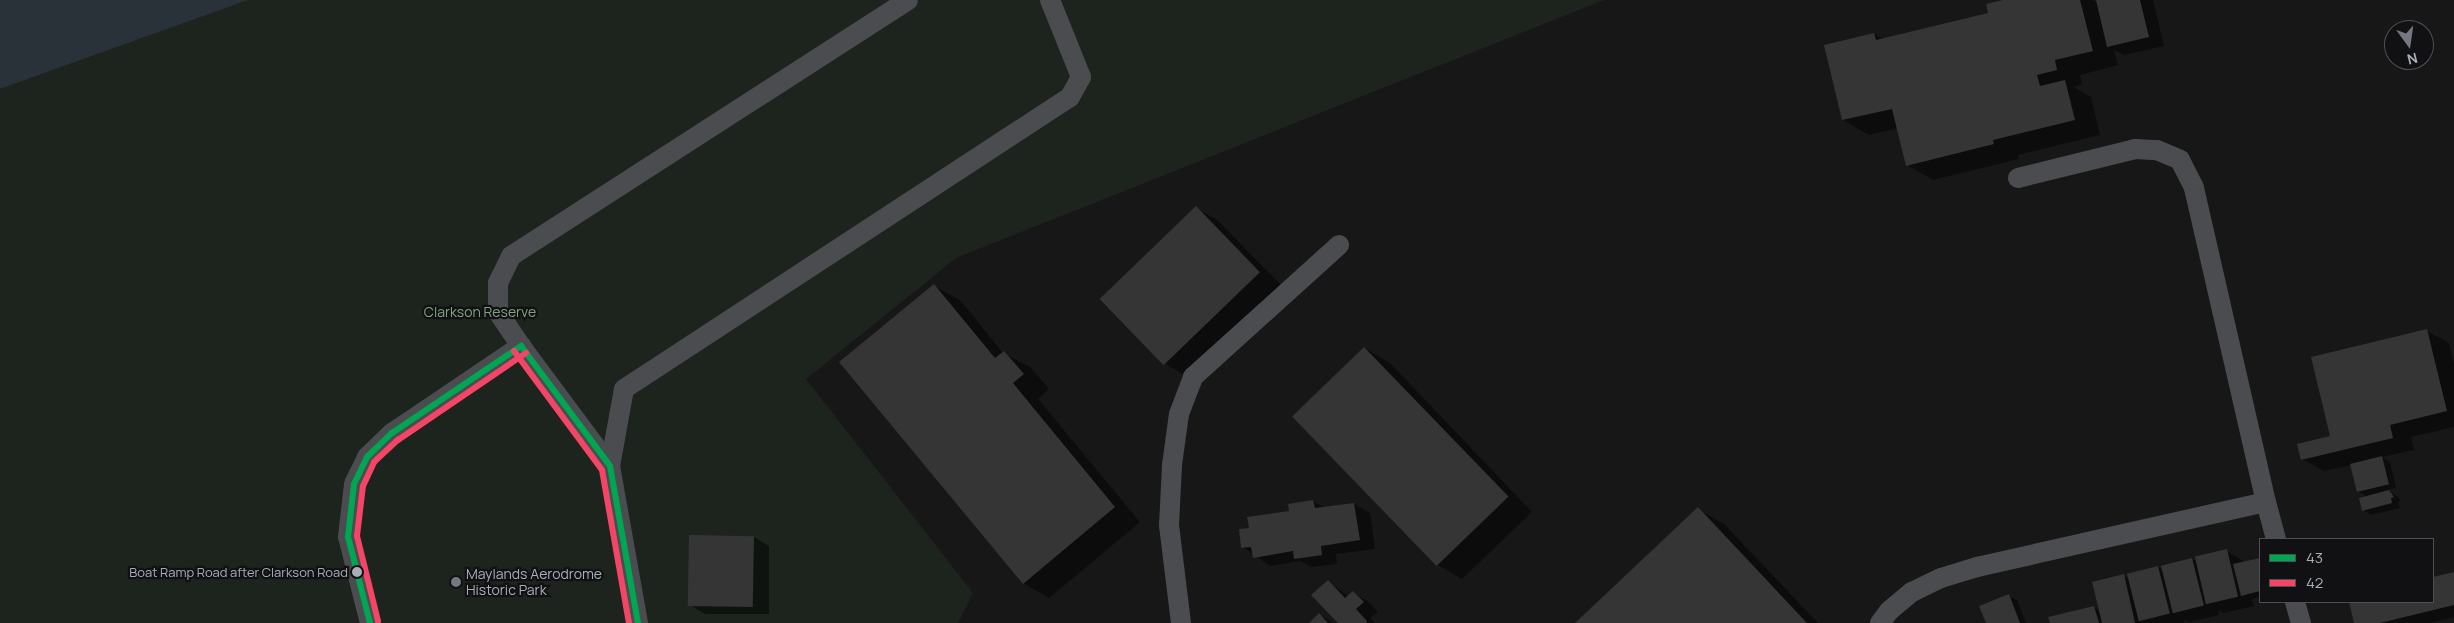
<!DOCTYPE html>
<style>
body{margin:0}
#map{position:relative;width:2454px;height:623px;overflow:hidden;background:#171717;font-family:Manrope,sans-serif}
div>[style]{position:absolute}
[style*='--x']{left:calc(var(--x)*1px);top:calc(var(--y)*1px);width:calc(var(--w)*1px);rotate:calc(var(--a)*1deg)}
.green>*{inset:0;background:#1d241e}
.water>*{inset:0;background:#2a3239}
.shadow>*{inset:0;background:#0007}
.building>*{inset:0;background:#353536;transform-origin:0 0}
.service>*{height:20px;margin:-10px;padding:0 10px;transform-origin:10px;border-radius:10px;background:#4b4c50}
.bus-1>*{height:6px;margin:-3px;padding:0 3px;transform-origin:3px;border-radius:3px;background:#00a651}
.bus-2>*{height:6px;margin:-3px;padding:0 3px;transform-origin:3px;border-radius:3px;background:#f34667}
.dots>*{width:14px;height:14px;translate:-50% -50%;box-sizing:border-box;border:2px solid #111113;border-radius:50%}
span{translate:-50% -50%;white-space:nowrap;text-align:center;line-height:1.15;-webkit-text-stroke:4.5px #111113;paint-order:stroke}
.bus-label{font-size:13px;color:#a8adb8}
.right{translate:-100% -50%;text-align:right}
.park-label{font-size:14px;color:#7fa381}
.poi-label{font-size:14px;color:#a8adb8}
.left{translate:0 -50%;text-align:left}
.legend{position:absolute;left:2259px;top:538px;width:175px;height:65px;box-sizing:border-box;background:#111113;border:1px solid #4d4f55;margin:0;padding:6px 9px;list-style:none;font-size:15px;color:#a8adb8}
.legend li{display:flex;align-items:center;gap:10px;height:25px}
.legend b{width:25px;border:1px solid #4d4f55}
.north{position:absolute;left:2384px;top:20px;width:50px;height:50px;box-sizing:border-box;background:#111113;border:1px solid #4d4f55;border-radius:50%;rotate:166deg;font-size:14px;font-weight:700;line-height:20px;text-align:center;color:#a8adb8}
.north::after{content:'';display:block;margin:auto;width:18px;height:22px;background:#757880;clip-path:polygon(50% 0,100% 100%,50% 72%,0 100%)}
</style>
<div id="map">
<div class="green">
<div style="clip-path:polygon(248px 0,1604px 0,956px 258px,806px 379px,973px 593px,958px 623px,0 623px,0 89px)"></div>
</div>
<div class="water">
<div style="clip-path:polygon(0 0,248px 0,0 89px)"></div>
</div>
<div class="shadow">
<div style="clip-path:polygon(2008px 0,2092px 0,2098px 3px,2097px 0,2153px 0,2164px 46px,2124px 55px,2114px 50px,2118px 65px,2080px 75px,2082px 84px,2074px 87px,2091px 97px,2100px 135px,2018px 155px,2019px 159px,1933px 180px,1907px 165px,1898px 128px,1869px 135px,1843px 120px,1874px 34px,1884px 40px,1990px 14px)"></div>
<div style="clip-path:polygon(1196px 208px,1217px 220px,1281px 285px,1187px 377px,1166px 364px)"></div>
<div style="clip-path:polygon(934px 286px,960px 300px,1003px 353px,1030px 367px,1049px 389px,1038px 399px,1140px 522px,1049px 598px,1023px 583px)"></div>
<div style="clip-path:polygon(2427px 331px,2449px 343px,2454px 365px,2454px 427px,2411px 437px,2414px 450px,2382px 457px,2390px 462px,2396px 488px,2388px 490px,2397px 496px,2401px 501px,2398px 502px,2400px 508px,2371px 515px,2363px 510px,2367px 497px,2358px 491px,2352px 465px,2324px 471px,2302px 459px,2331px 437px)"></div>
<div style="clip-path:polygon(1365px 348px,1390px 363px,1532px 512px,1462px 579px,1436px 564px,1294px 416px)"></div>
<div style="clip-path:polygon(1313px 501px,1325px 508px,1354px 504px,1370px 513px,1375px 549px,1336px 554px,1337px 564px,1311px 567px,1300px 561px,1270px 566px,1243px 547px,1250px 529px)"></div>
<div style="clip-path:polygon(1698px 509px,1724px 524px,1818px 623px,1576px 623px)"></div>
<div style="clip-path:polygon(754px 537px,769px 546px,769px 614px,705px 614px,690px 605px)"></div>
<div style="clip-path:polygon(2226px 551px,2242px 560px,2243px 563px,2260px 559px,2260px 597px,2252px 599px,2254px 606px,2223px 613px,2218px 610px,2219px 615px,2189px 622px,2184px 619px,2185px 622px,2183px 623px,2051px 623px,2094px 607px,2100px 611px,2124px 576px,2129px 579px,2158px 567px,2163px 570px,2192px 559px,2198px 562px)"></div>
<div style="clip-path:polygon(2454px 573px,2454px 617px,2430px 623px,2356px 623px,2350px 602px,2433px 602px,2433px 579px)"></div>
<div style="clip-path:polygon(1328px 581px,1349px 597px,1353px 593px,1369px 602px,1378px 612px,1370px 618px,1375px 623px,1340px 623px)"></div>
<div style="clip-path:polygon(2009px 596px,2017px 600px,2026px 623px,1987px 623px)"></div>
<div style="clip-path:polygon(1320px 615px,1334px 623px,1311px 623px)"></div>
</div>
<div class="building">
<div style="clip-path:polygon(2003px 0,2080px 0,2093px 51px,2055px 60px,2057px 70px,2037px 75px,2040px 86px,2065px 80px,2075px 120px,1993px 140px,1994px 144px,1906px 166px,1892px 109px,1842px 120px,1824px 45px,1874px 33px,1876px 40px,1988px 13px,1986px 4px)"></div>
<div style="clip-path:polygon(2096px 0,2140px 0,2149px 37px,2107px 47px)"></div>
<div style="left:1196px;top:206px;width:92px;height:134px;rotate:46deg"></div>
<div style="clip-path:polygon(934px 284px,995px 358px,1004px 351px,1024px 374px,1013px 383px,1115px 507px,1023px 584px,839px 362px)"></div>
<div style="clip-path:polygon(2427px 329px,2447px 411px,2390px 425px,2393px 438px,2301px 460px,2297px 444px,2330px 436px,2311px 357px)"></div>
<div style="left:1364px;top:347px;width:208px;height:100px;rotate:46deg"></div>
<div style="left:2382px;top:456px;width:29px;height:33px;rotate:76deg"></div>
<div style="clip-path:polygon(2389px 490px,2394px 497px,2391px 498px,2392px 503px,2362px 511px,2359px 498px)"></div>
<div style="clip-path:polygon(1313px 500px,1315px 508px,1354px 503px,1360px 540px,1321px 546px,1322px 555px,1294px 559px,1293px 551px,1253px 558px,1251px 547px,1241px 548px,1239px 529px,1249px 528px,1247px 517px,1289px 511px,1288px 504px)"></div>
<div style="clip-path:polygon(1698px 507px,1807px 623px,1575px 623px)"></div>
<div style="left:689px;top:535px;width:65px;height:71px;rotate:1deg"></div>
<div style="left:2227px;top:549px;width:49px;height:33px;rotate:77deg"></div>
<div style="left:2192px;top:558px;width:49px;height:32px;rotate:76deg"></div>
<div style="clip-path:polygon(2260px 558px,2260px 591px,2241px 596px,2233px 564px)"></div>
<div style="left:2158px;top:566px;width:49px;height:32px;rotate:76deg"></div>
<div style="clip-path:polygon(2454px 572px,2454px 605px,2380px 623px,2354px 623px,2349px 602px,2433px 602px,2433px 577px)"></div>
<div style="clip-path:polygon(2124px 574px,2135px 623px,2102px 623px,2092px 582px)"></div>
<div style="clip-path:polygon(1328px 580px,1345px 598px,1353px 591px,1364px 602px,1356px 609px,1367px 621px,1366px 623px,1338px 623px,1311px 595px)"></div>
<div style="clip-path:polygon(2009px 594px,2020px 623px,1986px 623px,1979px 606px)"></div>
<div style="clip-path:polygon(2094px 606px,2099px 623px,2050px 623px,2048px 617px)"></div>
<div style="clip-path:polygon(1319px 613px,1328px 623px,1309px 623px)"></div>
</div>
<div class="service">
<div style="--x:2018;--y:178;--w:121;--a:-13.9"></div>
<div style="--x:2135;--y:149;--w:22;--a:3"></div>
<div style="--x:2157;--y:150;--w:25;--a:23"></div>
<div style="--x:2180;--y:160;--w:31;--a:63"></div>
<div style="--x:2194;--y:188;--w:322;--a:77.1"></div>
<div style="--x:2266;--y:502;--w:38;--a:75"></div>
<div style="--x:610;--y:466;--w:149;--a:-126.6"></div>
<div style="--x:521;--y:346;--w:41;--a:-124.1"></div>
<div style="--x:498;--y:312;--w:29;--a:-90"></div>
<div style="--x:498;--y:283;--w:30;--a:-64"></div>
<div style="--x:511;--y:256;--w:472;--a:-32.8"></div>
<div style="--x:2295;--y:602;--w:22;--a:74"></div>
<div style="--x:370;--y:623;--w:89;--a:-104.3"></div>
<div style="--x:348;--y:537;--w:53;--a:-83.5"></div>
<div style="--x:354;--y:484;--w:30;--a:-64"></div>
<div style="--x:367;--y:457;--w:35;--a:-44"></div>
<div style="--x:392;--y:433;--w:156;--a:-34"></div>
<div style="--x:638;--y:623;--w:159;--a:-100.1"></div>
<div style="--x:610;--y:466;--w:78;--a:-79.7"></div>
<div style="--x:624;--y:389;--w:533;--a:-33.21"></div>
<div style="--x:1070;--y:97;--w:23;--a:-61"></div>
<div style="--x:1081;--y:77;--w:83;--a:-111.9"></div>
<div style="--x:1181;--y:623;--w:99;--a:-97"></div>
<div style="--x:1169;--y:525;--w:60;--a:-87.1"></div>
<div style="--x:1172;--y:465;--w:51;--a:-82.2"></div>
<div style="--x:1179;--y:414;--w:40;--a:-69"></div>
<div style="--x:1193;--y:377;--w:197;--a:-42.1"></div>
<div style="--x:1880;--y:623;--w:15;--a:-53"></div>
<div style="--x:1889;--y:611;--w:30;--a:-40"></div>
<div style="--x:1912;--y:592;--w:32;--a:-26"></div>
<div style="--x:1941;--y:578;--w:38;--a:-17"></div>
<div style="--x:1977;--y:567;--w:296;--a:-12.7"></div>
</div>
<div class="bus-1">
<div style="--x:521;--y:346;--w:149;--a:53.4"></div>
<div style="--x:610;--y:466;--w:159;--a:79.9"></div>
<div style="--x:370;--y:623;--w:89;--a:-104.3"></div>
<div style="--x:348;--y:537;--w:53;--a:-83.5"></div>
<div style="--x:354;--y:484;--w:30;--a:-64"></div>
<div style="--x:367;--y:457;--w:35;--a:-44"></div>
<div style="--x:392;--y:433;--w:156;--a:-34"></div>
</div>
<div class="bus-2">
<div style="--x:514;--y:351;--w:148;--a:53.5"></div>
<div style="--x:602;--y:470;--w:155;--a:80"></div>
<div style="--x:378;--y:621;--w:88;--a:-103.9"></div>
<div style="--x:357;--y:536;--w:50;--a:-83.2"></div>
<div style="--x:363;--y:486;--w:26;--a:-65"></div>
<div style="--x:374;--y:462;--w:33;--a:-43"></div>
<div style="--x:398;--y:440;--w:155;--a:-34.2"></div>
</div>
<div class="dots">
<div style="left:357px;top:572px;background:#a8adb8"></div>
<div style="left:456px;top:582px;background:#757880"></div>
</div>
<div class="bus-label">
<span class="right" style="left:348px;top:572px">Boat Ramp Road after Clarkson Road</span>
</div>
<div class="park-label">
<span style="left:480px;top:312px">Clarkson Reserve</span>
</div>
<div class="poi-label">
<span class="left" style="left:466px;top:582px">Maylands Aerodrome<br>Historic Park</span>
</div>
<ul class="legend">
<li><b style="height:6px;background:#00a651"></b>43</li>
<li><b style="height:6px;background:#f34667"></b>42</li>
</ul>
<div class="north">N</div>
</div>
